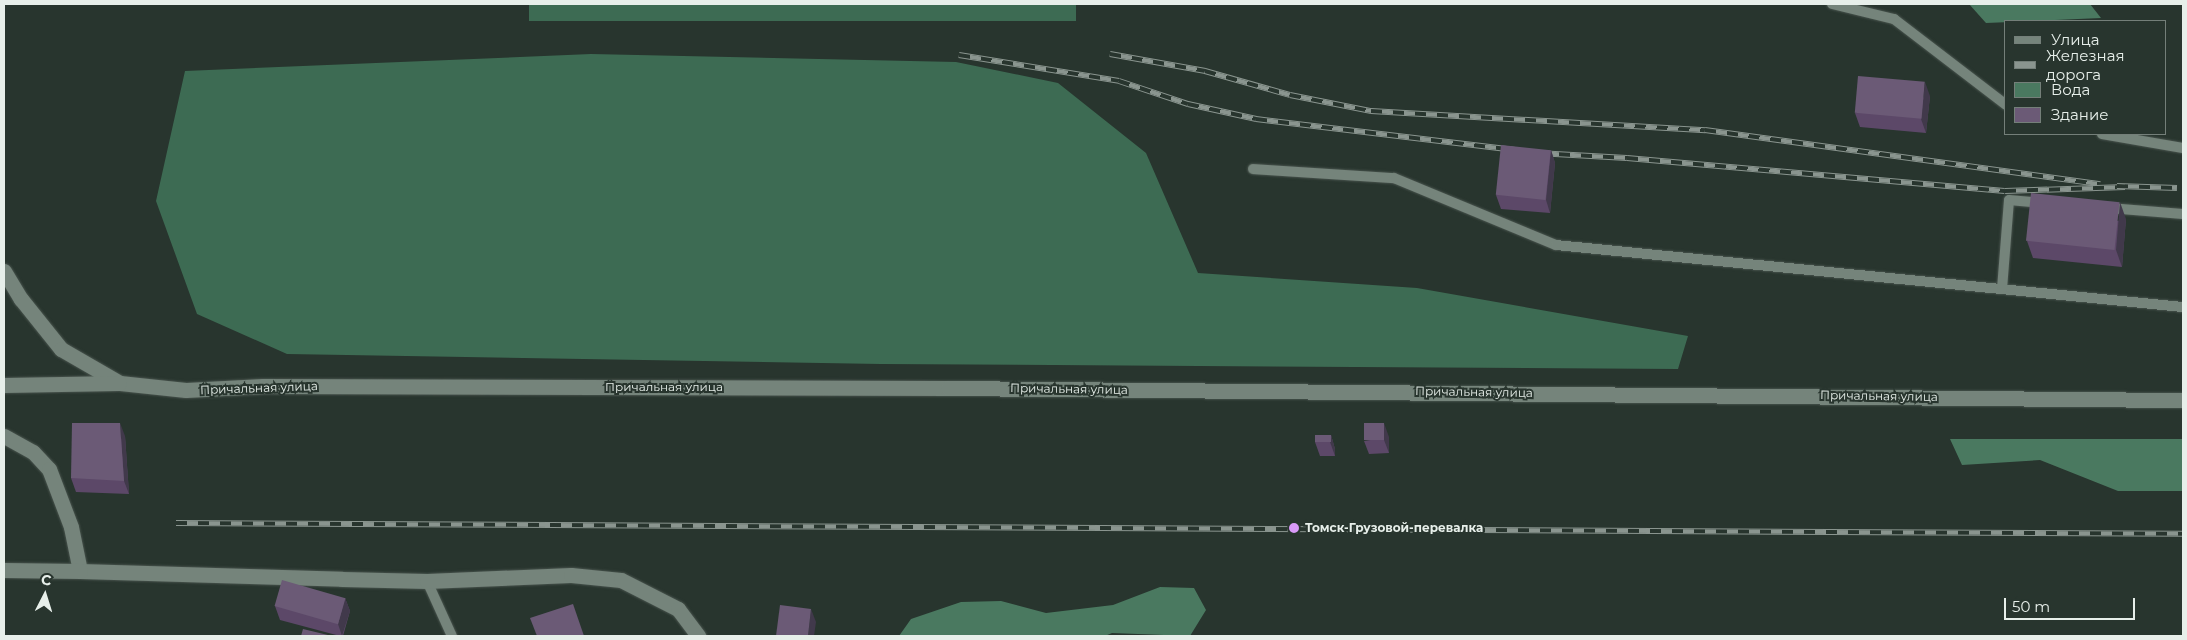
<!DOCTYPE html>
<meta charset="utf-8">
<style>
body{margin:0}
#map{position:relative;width:2187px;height:640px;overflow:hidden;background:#28352e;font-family:Montserrat,sans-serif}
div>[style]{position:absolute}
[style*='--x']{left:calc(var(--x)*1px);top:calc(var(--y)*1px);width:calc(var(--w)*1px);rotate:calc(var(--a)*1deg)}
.forest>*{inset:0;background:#3d6b53;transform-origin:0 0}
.water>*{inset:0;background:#4a7960}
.roads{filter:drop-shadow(0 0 1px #48534d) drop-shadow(0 0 1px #48534d)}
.lane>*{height:10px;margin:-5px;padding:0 5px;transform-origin:5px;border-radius:5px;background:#75847b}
.street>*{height:15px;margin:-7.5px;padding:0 7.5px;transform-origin:7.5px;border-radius:7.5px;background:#75847b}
.rail>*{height:5.5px;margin-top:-2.75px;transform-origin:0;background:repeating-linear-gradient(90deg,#28352e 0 11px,#8a958f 0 22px);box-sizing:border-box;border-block:1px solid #8a958f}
.wall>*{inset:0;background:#5c4868}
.shaded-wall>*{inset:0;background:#41394b}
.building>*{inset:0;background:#6b5a76;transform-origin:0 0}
.dots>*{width:14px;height:14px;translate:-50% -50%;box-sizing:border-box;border:2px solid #28352e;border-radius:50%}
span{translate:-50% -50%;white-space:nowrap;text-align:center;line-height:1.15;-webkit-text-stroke:4px #28352e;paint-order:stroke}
.street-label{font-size:12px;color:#e7efea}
.poi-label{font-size:12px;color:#e7efea;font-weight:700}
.left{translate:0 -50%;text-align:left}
.frame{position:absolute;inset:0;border:5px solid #e7efea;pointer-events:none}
.legend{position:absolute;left:2004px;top:20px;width:162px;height:115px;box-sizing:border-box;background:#28352e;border:1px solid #747f79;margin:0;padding:6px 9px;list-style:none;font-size:15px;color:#e7efea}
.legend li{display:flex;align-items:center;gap:10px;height:25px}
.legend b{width:25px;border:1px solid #747f79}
.north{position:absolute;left:20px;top:570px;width:50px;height:50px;-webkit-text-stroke:4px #28352e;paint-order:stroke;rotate:5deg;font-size:14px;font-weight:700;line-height:20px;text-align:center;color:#e7efea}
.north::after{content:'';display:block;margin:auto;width:18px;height:22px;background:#e7efea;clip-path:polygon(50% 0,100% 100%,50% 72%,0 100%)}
.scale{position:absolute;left:2004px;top:598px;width:131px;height:22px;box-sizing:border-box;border:2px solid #e7efea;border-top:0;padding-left:6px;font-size:15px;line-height:18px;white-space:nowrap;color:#e7efea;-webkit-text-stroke:4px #28352e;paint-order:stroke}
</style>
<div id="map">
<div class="forest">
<div style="left:529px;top:4px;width:547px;height:17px"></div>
<div style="clip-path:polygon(591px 54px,956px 62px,1058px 83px,1146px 153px,1198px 273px,1417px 288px,1688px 336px,1678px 369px,881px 364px,287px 354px,197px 314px,156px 201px,185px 71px)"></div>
</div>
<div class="water">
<div style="clip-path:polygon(1969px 4px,2090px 4px,2101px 18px,1986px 23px)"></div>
<div style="clip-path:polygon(1950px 439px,2183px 439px,2183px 491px,2118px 491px,2040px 460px,1962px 465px)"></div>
<div style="clip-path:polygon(1160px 587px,1194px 588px,1206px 610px,1190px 636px,1112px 633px,1105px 636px,899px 636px,911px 619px,961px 602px,1001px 601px,1046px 613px,1113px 605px)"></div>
</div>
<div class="roads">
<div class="lane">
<div style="--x:1832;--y:4;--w:64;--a:13.6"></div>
<div style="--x:1894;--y:19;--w:141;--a:37.5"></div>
<div style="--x:2102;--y:134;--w:82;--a:9.8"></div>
<div style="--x:1253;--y:169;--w:141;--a:3.7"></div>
<div style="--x:1394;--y:178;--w:175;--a:22.5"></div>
<div style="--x:1556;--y:245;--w:630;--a:5.65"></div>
<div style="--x:2109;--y:208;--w:74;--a:4.6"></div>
<div style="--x:2002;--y:289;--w:89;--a:-85.5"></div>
<div style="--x:2009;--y:200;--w:34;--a:5"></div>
<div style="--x:427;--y:581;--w:60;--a:65.6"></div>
</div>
<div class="street">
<div style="--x:4;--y:271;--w:33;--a:59"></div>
<div style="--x:21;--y:299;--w:64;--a:51.3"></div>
<div style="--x:61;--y:349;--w:68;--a:30"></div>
<div style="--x:120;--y:383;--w:66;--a:6.1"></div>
<div style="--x:186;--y:390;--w:77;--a:-3"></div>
<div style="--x:263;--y:386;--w:685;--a:0.17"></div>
<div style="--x:948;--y:388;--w:1235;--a:0.56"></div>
<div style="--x:4;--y:385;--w:115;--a:-1"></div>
<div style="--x:4;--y:436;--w:33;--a:29"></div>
<div style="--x:33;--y:452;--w:23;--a:47"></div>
<div style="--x:49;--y:469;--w:62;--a:69.2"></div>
<div style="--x:71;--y:527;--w:45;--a:78.4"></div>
<div style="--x:80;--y:571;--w:262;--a:1.7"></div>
<div style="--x:342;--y:579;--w:85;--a:1.3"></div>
<div style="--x:427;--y:581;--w:144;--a:-2.4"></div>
<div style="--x:571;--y:575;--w:50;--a:5.7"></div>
<div style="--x:621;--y:580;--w:64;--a:27"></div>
<div style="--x:678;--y:609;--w:34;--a:53"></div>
<div style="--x:4;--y:570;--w:76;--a:0.8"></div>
</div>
</div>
<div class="rail">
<div style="--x:1110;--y:54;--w:97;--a:10.1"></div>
<div style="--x:1205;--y:71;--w:88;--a:15.8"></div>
<div style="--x:1290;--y:95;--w:83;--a:11.2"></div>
<div style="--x:1371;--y:111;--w:335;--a:3.3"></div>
<div style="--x:1705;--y:130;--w:399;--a:7.8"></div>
<div style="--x:959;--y:55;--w:162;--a:9.2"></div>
<div style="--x:1119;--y:81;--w:73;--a:18.4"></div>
<div style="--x:1188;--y:104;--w:70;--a:12.4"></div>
<div style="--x:1256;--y:119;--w:261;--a:6.8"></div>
<div style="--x:1537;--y:153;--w:90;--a:3.2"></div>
<div style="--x:1627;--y:158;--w:379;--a:5"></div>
<div style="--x:2005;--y:191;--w:120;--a:-1.9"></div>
<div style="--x:2117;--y:186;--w:60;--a:1.9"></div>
<div style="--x:176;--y:523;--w:2007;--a:0.31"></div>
</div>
<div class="wall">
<div style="clip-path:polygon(1930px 96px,1926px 133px,1860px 127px,1855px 113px)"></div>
<div style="clip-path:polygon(1551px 150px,1555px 163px,1550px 213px,1501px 209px,1496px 195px)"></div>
<div style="clip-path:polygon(2126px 219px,2122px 267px,2033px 258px,2027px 241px)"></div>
<div style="clip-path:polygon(1331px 435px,1335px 449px,1335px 456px,1320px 456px,1315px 442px)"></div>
<div style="clip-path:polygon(125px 436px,129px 494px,76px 492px,71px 478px)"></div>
<div style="clip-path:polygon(1389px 437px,1389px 453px,1369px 454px,1364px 441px)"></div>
<div style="clip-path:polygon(345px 598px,350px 611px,343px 636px,340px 636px,280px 620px,275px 606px)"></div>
</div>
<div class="shaded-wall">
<div style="clip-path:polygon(1925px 82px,1930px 96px,1926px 133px,1921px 119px)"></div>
<div style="clip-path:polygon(1551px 150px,1555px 163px,1550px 213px,1546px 200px)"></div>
<div style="clip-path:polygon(2120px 202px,2126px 219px,2122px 267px,2116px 250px)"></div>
<div style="clip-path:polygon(120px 423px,125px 436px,129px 494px,124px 481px)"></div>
<div style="clip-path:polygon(1384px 423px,1389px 437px,1389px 453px,1384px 440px)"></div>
<div style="clip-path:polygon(1331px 435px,1335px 449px,1335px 456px,1330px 442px)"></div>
<div style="clip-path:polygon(345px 598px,350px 611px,342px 636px,338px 624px)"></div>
<div style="clip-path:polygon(811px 609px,816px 622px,814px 636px,808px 636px)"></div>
</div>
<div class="building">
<div style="left:1858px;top:76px;width:67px;height:37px;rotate:5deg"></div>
<div style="left:1501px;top:145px;width:50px;height:50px;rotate:6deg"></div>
<div style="left:2031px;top:193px;width:89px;height:48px;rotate:6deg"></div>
<div style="clip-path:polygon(72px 423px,120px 423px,124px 481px,71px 478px)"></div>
<div style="left:1384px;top:423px;width:17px;height:20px;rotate:90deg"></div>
<div style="left:1315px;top:435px;width:16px;height:7px"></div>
<div style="left:282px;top:580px;width:66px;height:27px;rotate:16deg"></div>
<div style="clip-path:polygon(573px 604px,584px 636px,537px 636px,530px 618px)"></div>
<div style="clip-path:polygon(780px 605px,811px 609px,808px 636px,776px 636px)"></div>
<div style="clip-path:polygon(303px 629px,332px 636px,301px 636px)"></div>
</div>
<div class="dots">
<div style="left:1294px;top:528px;background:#d99af8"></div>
</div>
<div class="street-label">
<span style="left:664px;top:387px">Причальная улица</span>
<span style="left:259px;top:388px;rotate:-2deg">Причальная улица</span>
<span style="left:1069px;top:389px;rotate:1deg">Причальная улица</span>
<span style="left:1474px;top:392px;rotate:1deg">Причальная улица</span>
<span style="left:1879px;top:396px;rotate:1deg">Причальная улица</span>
</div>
<div class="poi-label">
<span class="left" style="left:1305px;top:528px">Томск-Грузовой-перевалка</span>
</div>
<div class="frame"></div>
<ul class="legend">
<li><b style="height:6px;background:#75847b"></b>Улица</li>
<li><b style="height:6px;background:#8a958f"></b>Железная дорога</li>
<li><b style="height:14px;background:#4a7960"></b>Вода</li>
<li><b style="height:14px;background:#6b5a76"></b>Здание</li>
</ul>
<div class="north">С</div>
<div class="scale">50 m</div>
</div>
